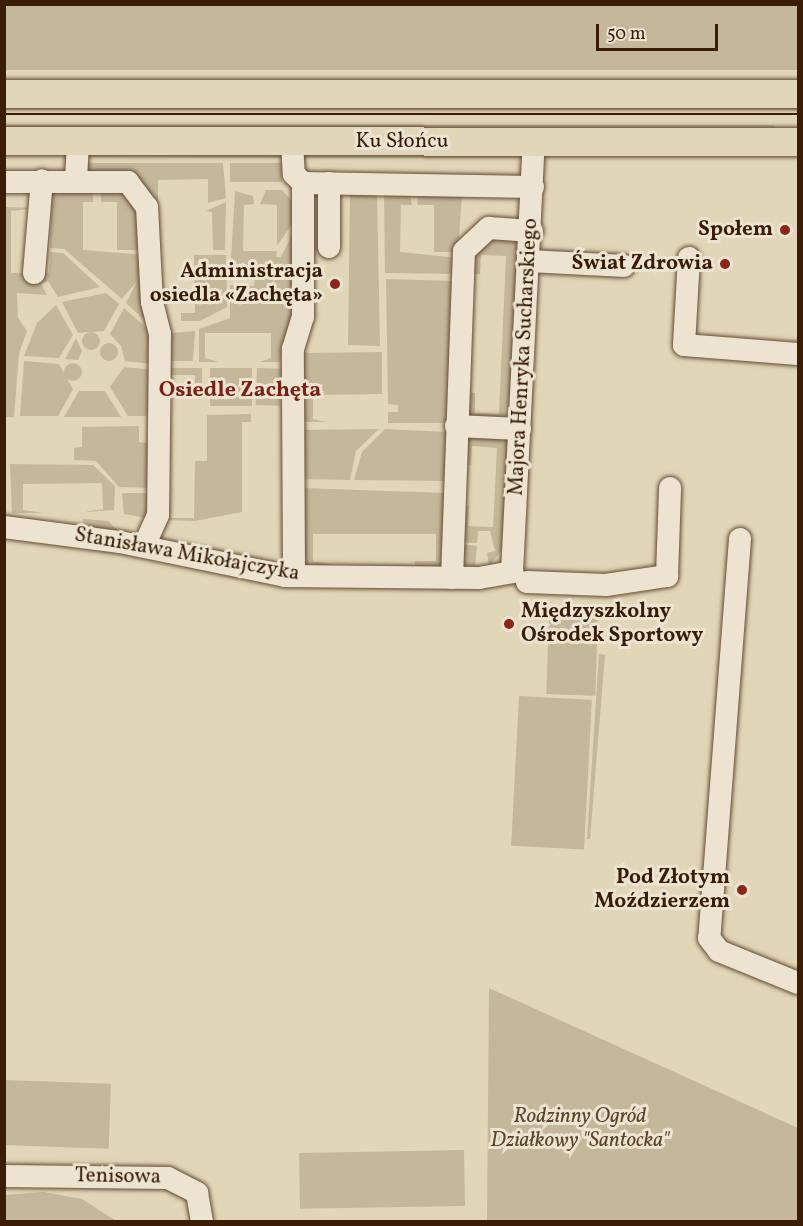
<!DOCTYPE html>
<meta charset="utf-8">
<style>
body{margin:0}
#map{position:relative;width:803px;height:1226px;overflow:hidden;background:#e2d6b8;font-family:Vollkorn,serif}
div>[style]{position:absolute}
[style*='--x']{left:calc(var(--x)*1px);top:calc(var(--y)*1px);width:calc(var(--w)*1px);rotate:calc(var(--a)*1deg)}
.green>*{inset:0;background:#c5b79a;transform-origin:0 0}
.round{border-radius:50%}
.roads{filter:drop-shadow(0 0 2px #634b32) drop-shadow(0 0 2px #634b32)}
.minor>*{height:22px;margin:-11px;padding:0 11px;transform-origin:11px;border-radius:11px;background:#ece4d1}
.major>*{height:28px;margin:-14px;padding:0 14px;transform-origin:14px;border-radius:14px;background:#e2d6b8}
.tram>*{height:1.5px;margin:-0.75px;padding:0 0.75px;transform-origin:0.75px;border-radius:0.75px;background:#391d06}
.dots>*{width:16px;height:16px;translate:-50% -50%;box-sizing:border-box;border:3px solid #ece4d1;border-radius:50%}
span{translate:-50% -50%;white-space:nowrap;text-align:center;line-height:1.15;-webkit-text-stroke:6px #ece4d1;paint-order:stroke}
.street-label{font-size:21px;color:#391d06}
.poi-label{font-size:21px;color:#391d06;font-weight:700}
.right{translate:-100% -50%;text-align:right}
.left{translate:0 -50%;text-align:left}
.park-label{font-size:21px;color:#5c442b;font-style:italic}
.neighbourhood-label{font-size:22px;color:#7a1f14;font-weight:700}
.frame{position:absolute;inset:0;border:6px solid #391d06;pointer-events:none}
.scale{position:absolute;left:596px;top:24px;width:122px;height:27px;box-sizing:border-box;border:3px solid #391d06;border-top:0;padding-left:8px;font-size:18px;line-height:21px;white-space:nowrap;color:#391d06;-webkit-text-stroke:4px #ece4d1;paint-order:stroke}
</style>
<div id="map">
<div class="green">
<div style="left:5px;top:4px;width:793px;height:66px"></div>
<div style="left:798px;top:101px;width:9px;height:793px;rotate:90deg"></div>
<div style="left:5px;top:125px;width:769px;height:10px"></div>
<div style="clip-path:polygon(274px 149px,287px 158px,81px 157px,82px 155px)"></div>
<div style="clip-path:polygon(516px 149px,527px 158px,296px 158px,297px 155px)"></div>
<div style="clip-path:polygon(81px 163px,223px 163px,226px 198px,208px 203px,208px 179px,158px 180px,158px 205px,87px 174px)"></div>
<div style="left:230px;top:163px;width:52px;height:19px"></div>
<div style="clip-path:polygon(101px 185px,133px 192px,145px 250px,117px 250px,117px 202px,101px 202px)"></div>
<div style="clip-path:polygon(266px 190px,282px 190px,292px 201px,292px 224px,277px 246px,277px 205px,260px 204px)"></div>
<div style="clip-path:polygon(93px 191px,93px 202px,83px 202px,83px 250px,145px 255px,148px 323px,126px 303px,137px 281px,122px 299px,64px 249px,50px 248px,52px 193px)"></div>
<div style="clip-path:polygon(235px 191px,253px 196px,254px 204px,244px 205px,243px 251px,277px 251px,276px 257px,281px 257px,292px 235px,293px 269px,250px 269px,249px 277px,230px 277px)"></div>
<div style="clip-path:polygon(346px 193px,377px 193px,380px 346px,348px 345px,350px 196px)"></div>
<div style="clip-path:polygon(410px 193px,412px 205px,401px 205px,400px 252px,458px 258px,457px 274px,385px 273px,384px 194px)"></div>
<div style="clip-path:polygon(419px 193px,462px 194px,458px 252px,434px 252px,434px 205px,417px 205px)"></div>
<div style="clip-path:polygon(226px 202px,225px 250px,213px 250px,212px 212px,206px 211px)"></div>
<div style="clip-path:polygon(5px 207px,38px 208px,11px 211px,11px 273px,49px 273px,50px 252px,63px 253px,100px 287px,58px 297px,48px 281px,41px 284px,47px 295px,17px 293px,18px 318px,27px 331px,19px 353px,14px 417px,5px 417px)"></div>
<div style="clip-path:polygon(484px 238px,519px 239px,510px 415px,471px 423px,461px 392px,475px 393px,475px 413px,499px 414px,506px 256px,481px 255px,480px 274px,467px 274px)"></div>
<div style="clip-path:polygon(194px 255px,226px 255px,227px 307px,200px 321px,181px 321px,181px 313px,195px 313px)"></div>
<div style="clip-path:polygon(255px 275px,293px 276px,292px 319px,280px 362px,259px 362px,271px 358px,271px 333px,205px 333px,205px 358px,219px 362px,199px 362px,199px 329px,230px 318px,230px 285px,254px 286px)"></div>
<div style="clip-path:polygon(386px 279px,456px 281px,452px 388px,446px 388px,452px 394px,451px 418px,444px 423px,388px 423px,388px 412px,398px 412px,398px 405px,388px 404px)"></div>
<div style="clip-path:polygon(106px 293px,119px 304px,104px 331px,78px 333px,62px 302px)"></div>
<div style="clip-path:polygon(56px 305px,73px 335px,59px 358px,24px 356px,37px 323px)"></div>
<div style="clip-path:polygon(124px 308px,150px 331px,153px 364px,125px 361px,121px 346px,110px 334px)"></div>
<div style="clip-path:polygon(195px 331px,193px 361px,163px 361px,170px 333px)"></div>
<div class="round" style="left:82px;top:332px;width:18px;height:18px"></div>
<div style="clip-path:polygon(76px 338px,82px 351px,78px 360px,65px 359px)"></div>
<div class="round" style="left:100px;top:343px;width:18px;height:18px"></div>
<div style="clip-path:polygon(382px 352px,382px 394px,313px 395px,313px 419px,326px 422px,302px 422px,303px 353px)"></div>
<div style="clip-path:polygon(24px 361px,59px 364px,73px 389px,58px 416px,20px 416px)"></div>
<div class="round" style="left:64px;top:363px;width:18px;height:18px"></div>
<div style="clip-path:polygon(124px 367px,154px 370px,154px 408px,146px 416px,128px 416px,110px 387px)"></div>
<div style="clip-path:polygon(163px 368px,202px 368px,202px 394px,195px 394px,195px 375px,170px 375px)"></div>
<div style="left:210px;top:368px;width:42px;height:38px"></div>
<div style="left:257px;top:368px;width:24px;height:37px;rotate:2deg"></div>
<div style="clip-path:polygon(79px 391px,105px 391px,121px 417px,64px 417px)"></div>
<div style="clip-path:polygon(251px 414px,251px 422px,242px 422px,242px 512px,195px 521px,164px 520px,162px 502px,170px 502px,170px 518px,194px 518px,195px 461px,207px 461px,207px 415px)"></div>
<div style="clip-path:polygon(139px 426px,139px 442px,155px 444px,154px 488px,119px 487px,96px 461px,74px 460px,74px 448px,82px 447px,82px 427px)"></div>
<div style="clip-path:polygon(379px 429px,356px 451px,350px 480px,301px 479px,302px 430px)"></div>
<div style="clip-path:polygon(385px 429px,447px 432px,446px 481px,354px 480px,362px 452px)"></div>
<div style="clip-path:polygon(463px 435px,508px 441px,503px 549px,489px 566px,487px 553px,495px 551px,490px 531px,478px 531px,477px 543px,456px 542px,457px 506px,469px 506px,468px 526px,493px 527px,497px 448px,472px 446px,471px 465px,458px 464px)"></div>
<div style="clip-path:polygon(10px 464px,93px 465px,115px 486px,114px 510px,83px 512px,103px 509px,102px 483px,23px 484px,23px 510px,43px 513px,12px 513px)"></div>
<div style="clip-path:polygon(302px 488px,446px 493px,447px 566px,415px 566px,415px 561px,436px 561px,436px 534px,313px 534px,313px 561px,333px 565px,301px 565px)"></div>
<div style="clip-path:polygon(122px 493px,153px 493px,147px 518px,124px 514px)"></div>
<div style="clip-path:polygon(83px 519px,108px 521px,125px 537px,82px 532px)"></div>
<div style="left:456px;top:544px;width:21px;height:21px;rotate:5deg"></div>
<div style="left:549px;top:616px;width:49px;height:78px;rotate:2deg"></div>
<div style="clip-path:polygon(599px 654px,605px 655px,590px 839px,587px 839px)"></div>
<div style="left:519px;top:696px;width:73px;height:150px;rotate:3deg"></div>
<div style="clip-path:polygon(489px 988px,798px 1128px,798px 1221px,487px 1221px)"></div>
<div style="left:5px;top:1080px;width:106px;height:65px;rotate:2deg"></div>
<div style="left:464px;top:1150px;width:56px;height:165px;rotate:89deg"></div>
<div style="clip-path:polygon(43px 1192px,82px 1199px,116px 1221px,5px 1221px,5px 1195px)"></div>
</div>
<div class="roads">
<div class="minor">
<div style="--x:292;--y:141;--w:33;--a:87"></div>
<div style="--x:294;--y:174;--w:13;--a:45"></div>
<div style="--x:76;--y:180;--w:39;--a:-87"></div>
<div style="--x:4;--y:182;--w:124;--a:0"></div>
<div style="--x:128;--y:182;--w:31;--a:53"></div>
<div style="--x:147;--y:207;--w:95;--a:87"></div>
<div style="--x:152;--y:302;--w:33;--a:76"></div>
<div style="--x:160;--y:334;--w:181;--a:90.6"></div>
<div style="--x:158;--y:515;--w:34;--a:114"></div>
<div style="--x:303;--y:183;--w:230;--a:1"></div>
<div style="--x:329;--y:247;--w:64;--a:-90"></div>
<div style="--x:689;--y:258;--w:87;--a:93.3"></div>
<div style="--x:684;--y:345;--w:114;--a:4.5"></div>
<div style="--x:530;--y:261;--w:94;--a:3"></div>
<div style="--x:34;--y:273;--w:93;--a:-85.1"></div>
<div style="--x:456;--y:426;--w:64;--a:2.7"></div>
<div style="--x:4;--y:527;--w:117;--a:7.4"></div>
<div style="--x:120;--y:542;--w:168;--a:11.6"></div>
<div style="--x:285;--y:576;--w:194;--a:0.6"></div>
<div style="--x:479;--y:578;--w:34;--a:-10"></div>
<div style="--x:512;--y:572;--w:431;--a:-87.1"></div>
<div style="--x:740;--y:539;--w:400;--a:94.4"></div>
<div style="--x:709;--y:938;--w:16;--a:52"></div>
<div style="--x:719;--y:951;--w:85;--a:22.1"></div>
<div style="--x:294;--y:576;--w:227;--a:-90.3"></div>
<div style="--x:293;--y:349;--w:34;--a:-73"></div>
<div style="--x:303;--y:317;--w:134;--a:-90"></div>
<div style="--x:452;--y:578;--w:327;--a:-87.9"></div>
<div style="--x:464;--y:251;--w:34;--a:-43"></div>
<div style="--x:489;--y:228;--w:43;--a:4"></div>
<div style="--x:527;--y:582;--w:79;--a:2.2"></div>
<div style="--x:606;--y:585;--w:62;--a:-8.4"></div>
<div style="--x:667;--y:576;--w:88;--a:-88"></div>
<div style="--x:4;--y:1176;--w:164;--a:0.7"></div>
<div style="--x:168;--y:1178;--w:33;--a:27"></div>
<div style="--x:197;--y:1193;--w:29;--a:80"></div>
</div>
<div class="major">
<div style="--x:4;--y:94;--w:794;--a:0"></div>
<div style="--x:4;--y:141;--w:794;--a:0.07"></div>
</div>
</div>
<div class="tram">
<div style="--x:4;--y:114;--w:794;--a:0"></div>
</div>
<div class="dots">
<div style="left:785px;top:230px;background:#8f2418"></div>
<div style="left:725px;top:264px;background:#8f2418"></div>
<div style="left:335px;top:284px;background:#8f2418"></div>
<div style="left:509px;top:624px;background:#8f2418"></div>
<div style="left:742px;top:890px;background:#8f2418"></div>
</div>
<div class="street-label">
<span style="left:402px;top:142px">Ku Słońcu</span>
<span style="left:524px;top:357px;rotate:-87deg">Majora Henryka Sucharskiego</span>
<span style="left:187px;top:555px;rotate:10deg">Stanisława Mikołajczyka</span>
<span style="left:118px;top:1177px;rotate:1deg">Tenisowa</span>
</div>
<div class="poi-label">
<span class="right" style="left:773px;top:230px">Społem</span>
<span class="right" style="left:713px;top:264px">Świat Zdrowia</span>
<span class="right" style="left:323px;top:284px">Administracja<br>osiedla «Zachęta»</span>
<span class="left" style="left:521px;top:624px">Międzyszkolny<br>Ośrodek Sportowy</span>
<span class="right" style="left:730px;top:890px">Pod Złotym<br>Moździerzem</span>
</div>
<div class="park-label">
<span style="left:580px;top:1129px">Rodzinny Ogród<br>Działkowy "Santocka"</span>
</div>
<div class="neighbourhood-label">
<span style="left:240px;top:391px">Osiedle Zachęta</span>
</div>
<div class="frame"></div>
<div class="scale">50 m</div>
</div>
